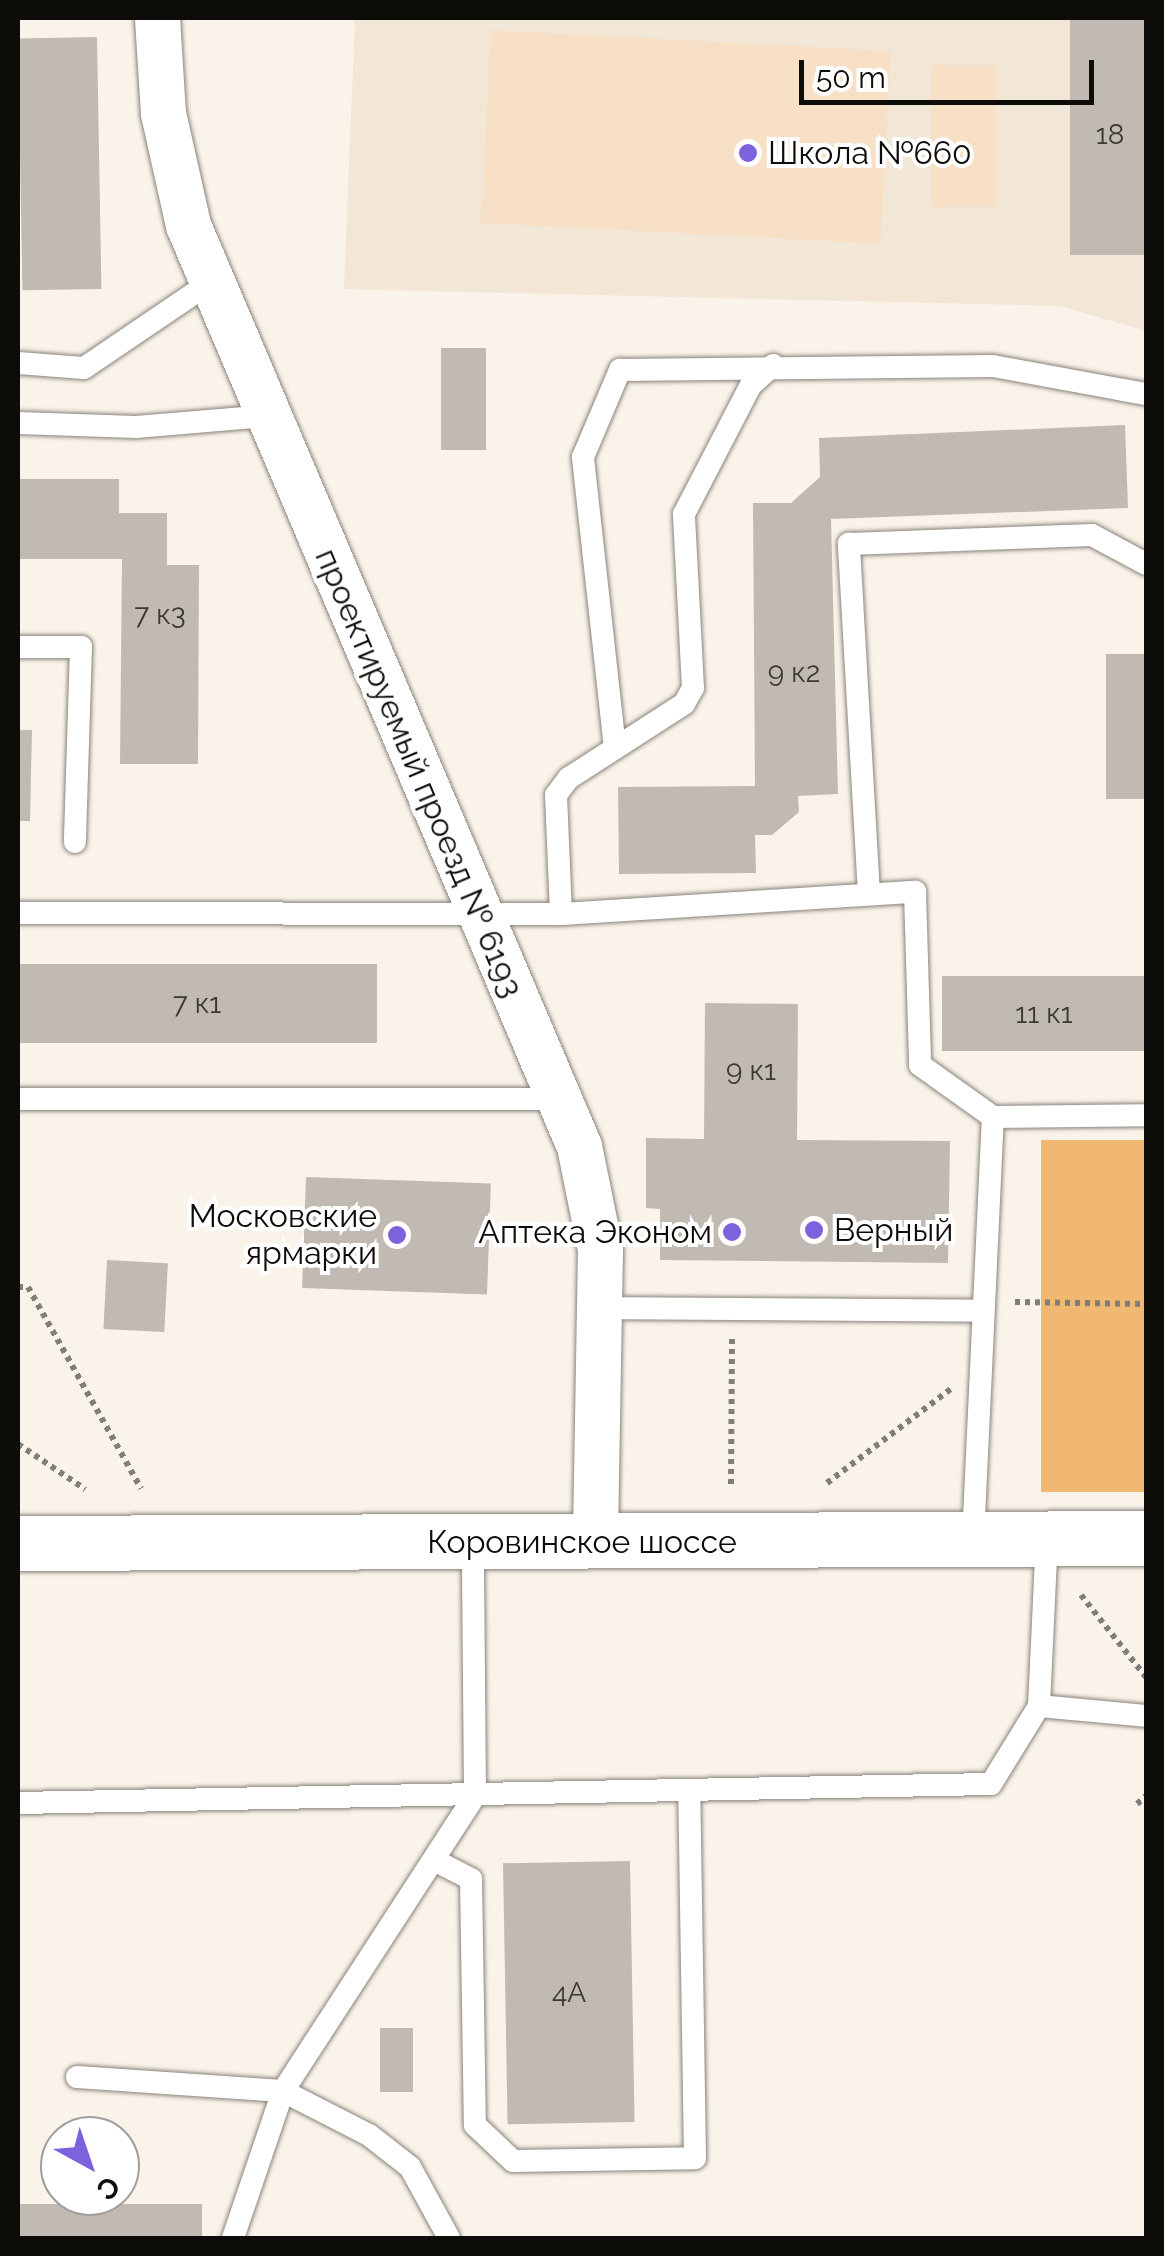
<!DOCTYPE html>
<meta charset="utf-8">
<style>
body{margin:0}
#map{position:relative;width:1164px;height:2256px;overflow:hidden;background:#faf3ea;font-family:Raleway,sans-serif}
div>[style]{position:absolute}
[style*='--x']{left:calc(var(--x)*1px);top:calc(var(--y)*1px);width:calc(var(--w)*1px);rotate:calc(var(--a)*1deg)}
.built>*{inset:0;background:#f2e6d7}
.green>*{inset:0;background:#f7e0c5;transform-origin:0 0}
.forest>*{inset:0;background:#f0b870;transform-origin:0 0}
.building>*{inset:0;background:#c1bab2;transform-origin:0 0}
.path>*{height:6px;margin-top:-3px;transform-origin:0;background:repeating-linear-gradient(90deg,#817d77 0 5px,transparent 0 10px)}
.roads{filter:drop-shadow(0 0 2px #89837b) drop-shadow(0 0 2px #89837b)}
.lane>*{height:22px;margin:-11px;padding:0 11px;transform-origin:11px;border-radius:11px;background:#fff}
.street>*{height:45px;margin:-22.5px;padding:0 22.5px;transform-origin:22.5px;border-radius:22.5px;background:#fff}
.secondary>*{height:55px;margin:-27.5px;padding:0 27.5px;transform-origin:27.5px;border-radius:27.5px;background:#fff}
.dots>*{width:28px;height:28px;translate:-50% -50%;box-sizing:border-box;border:5px solid #fff;border-radius:50%}
span{translate:-50% -50%;white-space:nowrap;text-align:center;line-height:1.15;-webkit-text-stroke:8px #fff;paint-order:stroke}
.number-label{font-size:28px;color:#3b3833}
.number-label span{-webkit-text-stroke-width:0}
.poi-label{font-size:32px;color:#0e0c09}
.left{translate:0 -50%;text-align:left}
.right{translate:-100% -50%;text-align:right}
.street-label{font-size:32px;color:#0e0c09}
.frame{position:absolute;inset:0;border:20px solid #0e0c09;pointer-events:none}
.north{position:absolute;left:40px;top:2116px;width:100px;height:100px;box-sizing:border-box;background:#fff;border:2px solid #9f9e9d;border-radius:50%;rotate:140deg;font-size:28px;font-weight:700;line-height:40px;text-align:center;color:#0e0c09}
.north::after{content:'';display:block;margin:auto;width:35px;height:45px;background:#7d62dd;clip-path:polygon(50% 0,100% 100%,50% 72%,0 100%)}
.scale{position:absolute;left:799px;top:60px;width:295px;height:45px;box-sizing:border-box;border:5px solid #0e0c09;border-top:0;padding-left:12px;font-size:30px;line-height:35px;white-space:nowrap;color:#0e0c09;-webkit-text-stroke:8px #fff;paint-order:stroke}
</style>
<div id="map">
<div class="built">
<div style="clip-path:polygon(355px 18px,1146px 18px,1146px 331px,1060px 306px,344px 289px)"></div>
</div>
<div class="green">
<div style="left:491px;top:30px;width:400px;height:193px;rotate:3deg"></div>
<div style="left:931px;top:65px;width:65px;height:142px"></div>
</div>
<div class="forest">
<div style="left:1146px;top:1140px;width:352px;height:105px;rotate:90deg"></div>
</div>
<div class="building">
<div style="left:1070px;top:18px;width:76px;height:237px"></div>
<div style="left:97px;top:37px;width:252px;height:79px;rotate:89deg"></div>
<div style="left:441px;top:348px;width:45px;height:102px"></div>
<div style="clip-path:polygon(1125px 425px,1128px 508px,831px 519px,838px 794px,798px 796px,799px 812px,772px 835px,755px 835px,756px 873px,619px 874px,618px 787px,755px 786px,753px 503px,791px 503px,820px 477px,819px 438px)"></div>
<div style="clip-path:polygon(18px 479px,119px 479px,119px 513px,167px 513px,167px 565px,199px 565px,198px 764px,120px 764px,122px 559px,18px 559px)"></div>
<div style="left:1106px;top:654px;width:40px;height:145px"></div>
<div style="clip-path:polygon(18px 730px,32px 730px,30px 821px,18px 821px)"></div>
<div style="left:18px;top:964px;width:359px;height:79px"></div>
<div style="left:1146px;top:976px;width:75px;height:204px;rotate:90deg"></div>
<div style="clip-path:polygon(705px 1003px,798px 1004px,797px 1140px,950px 1141px,948px 1263px,660px 1260px,660px 1209px,646px 1208px,646px 1138px,704px 1139px)"></div>
<div style="left:306px;top:1177px;width:185px;height:111px;rotate:2deg"></div>
<div style="left:107px;top:1260px;width:61px;height:69px;rotate:3deg"></div>
<div style="left:630px;top:1861px;width:261px;height:127px;rotate:89deg"></div>
<div style="left:380px;top:2028px;width:33px;height:64px"></div>
<div style="left:18px;top:2204px;width:184px;height:34px"></div>
</div>
<div class="path">
<div style="--x:18;--y:1287;--w:10;--a:0"></div>
<div style="--x:28;--y:1287;--w:231;--a:60.7"></div>
<div style="--x:1015;--y:1302;--w:131;--a:0.9"></div>
<div style="--x:18;--y:1444;--w:81;--a:33.9"></div>
<div style="--x:827;--y:1483;--w:156;--a:-37.2"></div>
<div style="--x:731;--y:1484;--w:148;--a:-89.6"></div>
<div style="--x:1081;--y:1595;--w:105;--a:51.6"></div>
<div style="--x:1137;--y:1804;--w:12;--a:-42"></div>
</div>
<div class="roads">
<div class="lane">
<div style="--x:18;--y:363;--w:66;--a:4.3"></div>
<div style="--x:84;--y:368;--w:153;--a:-34.1"></div>
<div style="--x:18;--y:423;--w:118;--a:1.9"></div>
<div style="--x:136;--y:427;--w:130;--a:-4.8"></div>
<div style="--x:18;--y:647;--w:63;--a:0"></div>
<div style="--x:81;--y:647;--w:195;--a:91.8"></div>
<div style="--x:615;--y:748;--w:293;--a:-96.3"></div>
<div style="--x:583;--y:457;--w:95;--a:-67"></div>
<div style="--x:620;--y:370;--w:373;--a:-0.6"></div>
<div style="--x:993;--y:366;--w:156;--a:10.4"></div>
<div style="--x:869;--y:894;--w:351;--a:-93.3"></div>
<div style="--x:849;--y:544;--w:243;--a:-2.1"></div>
<div style="--x:1092;--y:535;--w:61;--a:28.2"></div>
<div style="--x:18;--y:913;--w:543;--a:0.11"></div>
<div style="--x:561;--y:914;--w:355;--a:-3.6"></div>
<div style="--x:915;--y:892;--w:173;--a:88.3"></div>
<div style="--x:920;--y:1065;--w:90;--a:35.5"></div>
<div style="--x:993;--y:1117;--w:153;--a:-0.7"></div>
<div style="--x:561;--y:914;--w:119;--a:-92.4"></div>
<div style="--x:556;--y:795;--w:21;--a:-53"></div>
<div style="--x:569;--y:778;--w:137;--a:-32.8"></div>
<div style="--x:684;--y:704;--w:18;--a:-61"></div>
<div style="--x:693;--y:688;--w:174;--a:-93"></div>
<div style="--x:684;--y:514;--w:145;--a:-62.6"></div>
<div style="--x:751;--y:385;--w:30;--a:-42"></div>
<div style="--x:18;--y:1099;--w:540;--a:0"></div>
<div style="--x:599;--y:1308;--w:384;--a:0.4"></div>
<div style="--x:973;--y:1539;--w:422;--a:-87.3"></div>
<div style="--x:1039;--y:1706;--w:107;--a:5.3"></div>
<div style="--x:18;--y:1803;--w:973;--a:-1.12"></div>
<div style="--x:991;--y:1784;--w:92;--a:-58.4"></div>
<div style="--x:1039;--y:1706;--w:168;--a:-87.3"></div>
<div style="--x:434;--y:1860;--w:42;--a:27.2"></div>
<div style="--x:471;--y:1879;--w:246;--a:89.1"></div>
<div style="--x:475;--y:2125;--w:52;--a:43.5"></div>
<div style="--x:513;--y:2161;--w:182;--a:-0.9"></div>
<div style="--x:695;--y:2158;--w:368;--a:-90.9"></div>
<div style="--x:77;--y:2077;--w:206;--a:3.9"></div>
<div style="--x:283;--y:2091;--w:97;--a:27.1"></div>
<div style="--x:369;--y:2135;--w:52;--a:38"></div>
<div style="--x:410;--y:2167;--w:81;--a:61.2"></div>
<div style="--x:233;--y:2238;--w:155;--a:-71.2"></div>
<div style="--x:283;--y:2091;--w:353;--a:-57"></div>
<div style="--x:475;--y:1795;--w:252;--a:-90.5"></div>
</div>
<div class="street">
<div style="--x:157;--y:18;--w:95;--a:86.4"></div>
<div style="--x:163;--y:113;--w:115;--a:77.4"></div>
<div style="--x:188;--y:225;--w:1001;--a:67"></div>
<div style="--x:579;--y:1146;--w:105;--a:78.5"></div>
<div style="--x:600;--y:1249;--w:293;--a:91"></div>
</div>
<div class="secondary">
<div style="--x:18;--y:1543;--w:1128;--a:-0.25"></div>
</div>
</div>
<div class="dots">
<div style="left:748px;top:153px;background:#7d62dd"></div>
<div style="left:814px;top:1230px;background:#7d62dd"></div>
<div style="left:732px;top:1232px;background:#7d62dd"></div>
<div style="left:397px;top:1235px;background:#7d62dd"></div>
</div>
<div class="number-label">
<span style="left:1110px;top:135px">18</span>
<span style="left:160px;top:615px">7 к3</span>
<span style="left:794px;top:673px">9 к2</span>
<span style="left:197px;top:1004px">7 к1</span>
<span style="left:1044px;top:1014px">11 к1</span>
<span style="left:751px;top:1071px">9 к1</span>
<span style="left:569px;top:1993px">4А</span>
</div>
<div class="poi-label">
<span class="left" style="left:768px;top:153px">Школа №660</span>
<span class="right" style="left:377px;top:1235px">Московские<br>ярмарки</span>
<span class="left" style="left:834px;top:1230px">Верный</span>
<span class="right" style="left:712px;top:1232px">Аптека Эконом</span>
</div>
<div class="street-label">
<span style="left:419px;top:773px;rotate:67deg">проектируемый проезд № 6193</span>
<span style="left:582px;top:1542px">Коровинское шоссе</span>
</div>
<div class="frame"></div>
<div class="north">С</div>
<div class="scale">50 m</div>
</div>
